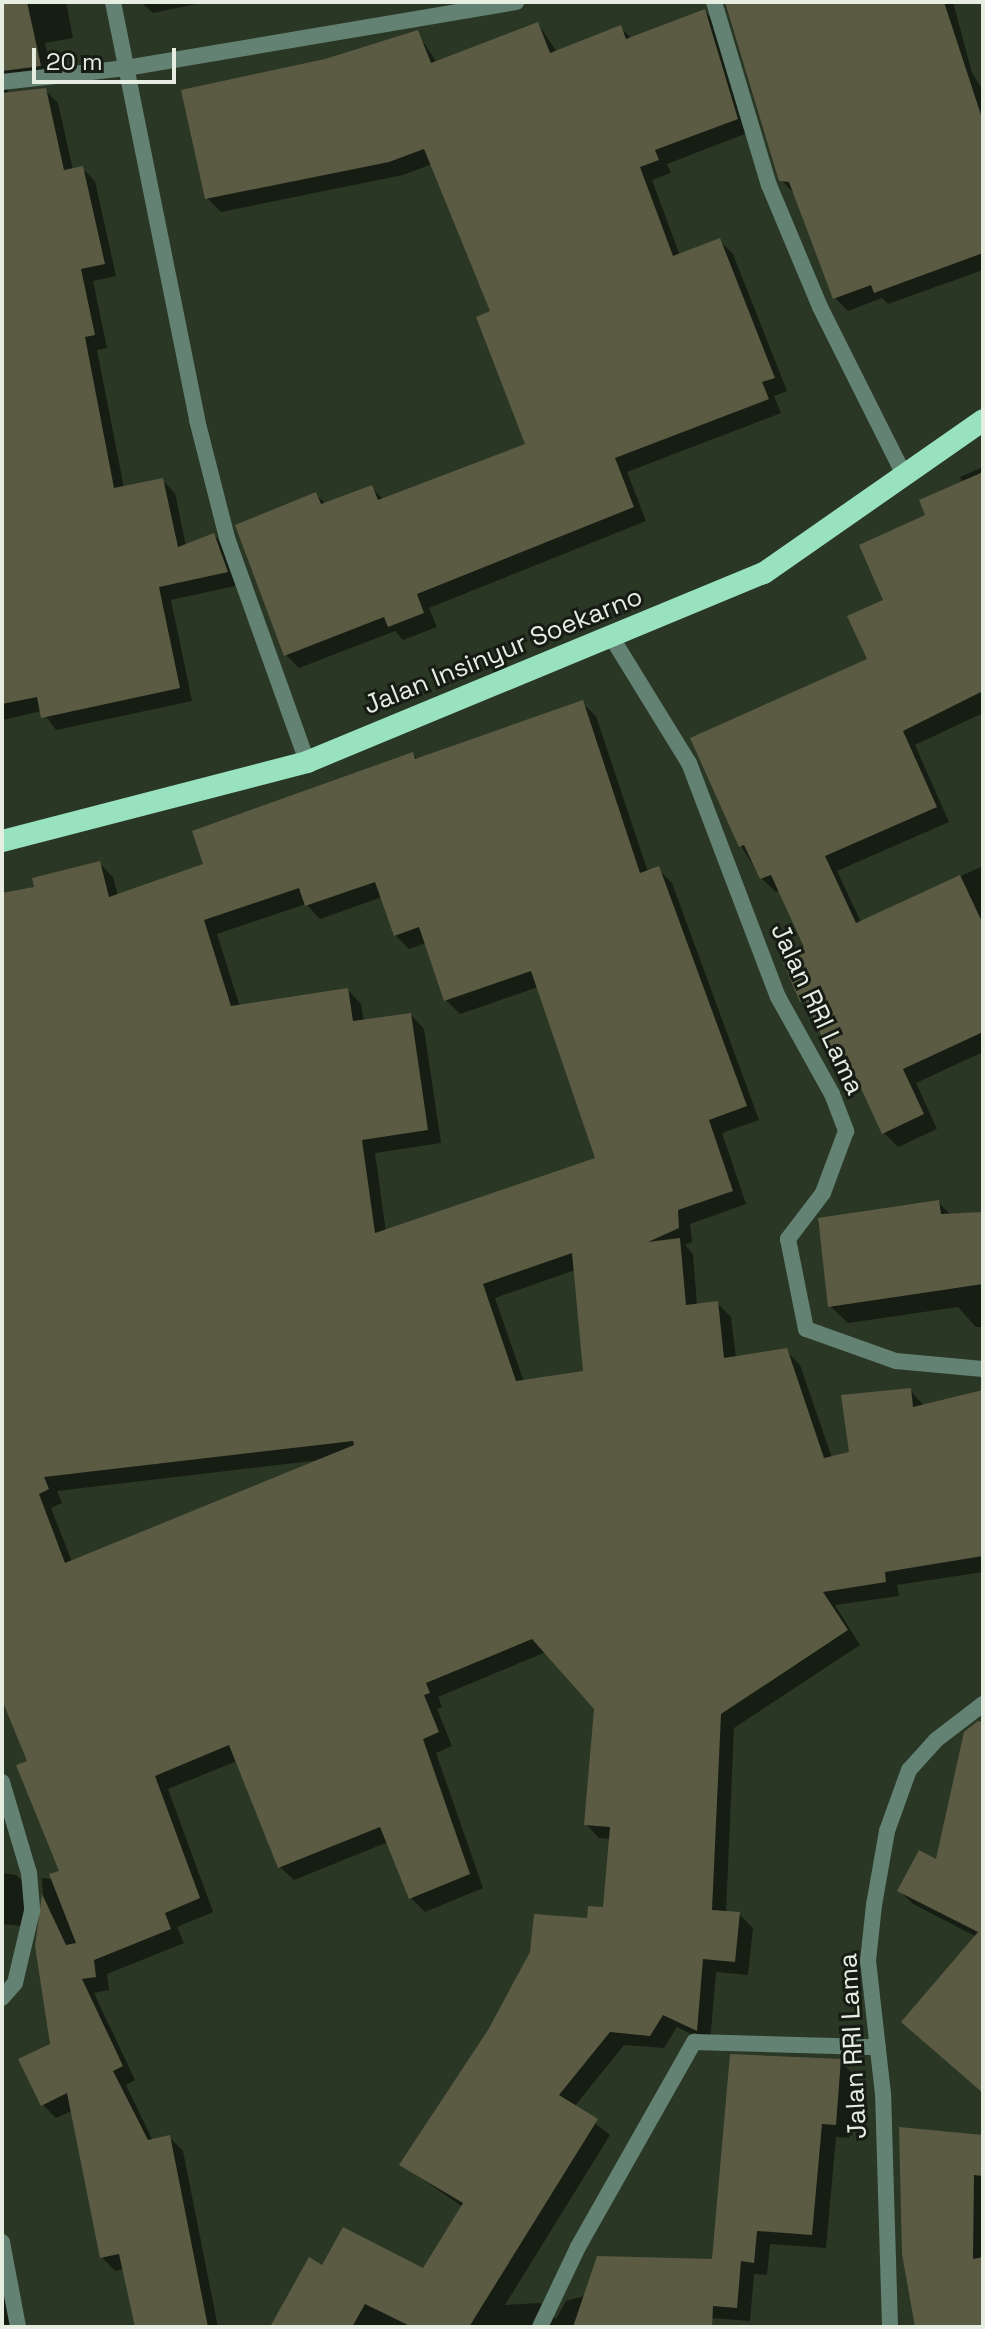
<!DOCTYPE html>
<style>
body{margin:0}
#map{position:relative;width:985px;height:2329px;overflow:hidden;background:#2a3724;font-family:"Space Grotesk",sans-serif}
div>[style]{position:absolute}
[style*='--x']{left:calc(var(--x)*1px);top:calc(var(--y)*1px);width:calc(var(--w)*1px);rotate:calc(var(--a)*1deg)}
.shadow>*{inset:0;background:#0007}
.building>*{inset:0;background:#5b5b43}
.minor>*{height:16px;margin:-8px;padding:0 8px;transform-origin:8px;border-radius:8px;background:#638274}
.trunk>*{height:22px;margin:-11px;padding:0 11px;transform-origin:11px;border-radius:11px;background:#98e2c0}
span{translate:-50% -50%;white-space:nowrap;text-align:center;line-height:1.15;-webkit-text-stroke:6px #161c14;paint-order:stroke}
.street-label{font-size:26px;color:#e6eee2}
.frame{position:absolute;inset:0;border:4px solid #e6eee2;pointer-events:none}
.scale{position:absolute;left:32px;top:48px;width:144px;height:36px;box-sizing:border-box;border:4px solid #e6eee2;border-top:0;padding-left:10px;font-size:24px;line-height:28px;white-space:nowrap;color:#e6eee2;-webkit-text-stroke:6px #161c14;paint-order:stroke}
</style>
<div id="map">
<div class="shadow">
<div style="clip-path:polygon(2px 2px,66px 2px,73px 38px,45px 43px,53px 79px,13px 83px,5px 95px,45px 90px,58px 103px,73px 170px,82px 168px,95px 181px,116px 276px,93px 281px,107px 348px,97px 350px,124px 488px,162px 480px,175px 493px,186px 546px,214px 535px,227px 548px,239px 585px,171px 600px,192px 701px,56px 730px,42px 711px,2px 720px)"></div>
<div style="clip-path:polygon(141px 2px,195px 2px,196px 4px,153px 13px)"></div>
<div style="clip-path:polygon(728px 2px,953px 2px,972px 73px,983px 90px,983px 270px,888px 304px,882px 298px,848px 311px,835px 298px,794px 193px,781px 180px)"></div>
<div style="clip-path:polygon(704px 11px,718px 25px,750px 132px,667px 164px,671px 173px,652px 180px,680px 256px,720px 241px,733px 254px,787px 391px,774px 396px,781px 413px,627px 472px,646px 521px,429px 608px,437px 627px,403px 640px,395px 631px,299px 668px,286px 655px,315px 494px,326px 504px,371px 487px,384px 500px,528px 445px,493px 312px,432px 164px,403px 175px,221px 212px,207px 198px,325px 61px,417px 32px,437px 63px,538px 24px,557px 52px,620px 27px,632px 39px)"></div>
<div style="clip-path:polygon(983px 467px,983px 713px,915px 745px,949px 822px,837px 871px,861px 922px,983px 866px,983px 1052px,916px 1083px,937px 1129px,898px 1147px,884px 1133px,858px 1078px,852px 1081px,838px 1067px,783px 959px,807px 948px,780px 890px,776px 892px,761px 878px,741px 846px,870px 660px,886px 601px,928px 516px,963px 483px,960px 477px)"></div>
<div style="clip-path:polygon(evenodd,582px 703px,596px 716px,648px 872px,658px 869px,672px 883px,759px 1120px,722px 1133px,746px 1204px,690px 1224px,692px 1242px,685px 1245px,693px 1254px,697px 1306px,717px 1303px,731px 1317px,736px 1358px,786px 1351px,800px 1365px,832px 1458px,852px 1453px,910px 1390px,924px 1406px,983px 1392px,983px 1572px,897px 1585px,899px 1596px,835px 1605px,860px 1645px,734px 1728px,726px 1913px,739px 1914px,753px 1928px,748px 1975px,716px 1972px,710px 2043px,677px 2027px,664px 2048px,624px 2045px,574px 2107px,610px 2135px,505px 2305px,540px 2303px,556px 2319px,566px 2301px,714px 2261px,840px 2061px,854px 2075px,849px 2138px,836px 2137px,826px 2248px,770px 2244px,767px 2275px,754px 2274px,750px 2321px,699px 2317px,699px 2327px,288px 2327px,323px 2268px,423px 2271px,463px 2207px,402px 2165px,588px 1920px,605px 1909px,611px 1839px,599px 1838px,586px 1824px,596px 1708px,546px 1652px,438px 1697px,442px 1707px,437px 1709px,452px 1746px,436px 1753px,483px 1888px,425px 1912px,411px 1898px,388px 1842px,294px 1880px,280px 1867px,237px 1761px,168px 1789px,213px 1912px,177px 1927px,184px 1943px,107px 1974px,109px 1990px,94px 1993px,135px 2080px,126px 2085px,153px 2141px,170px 2138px,183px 2151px,218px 2327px,138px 2327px,124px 2269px,115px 2271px,102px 2257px,72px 2111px,56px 2118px,43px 2105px,52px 2045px,42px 1878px,65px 1881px,29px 1762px,2px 1699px,2px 895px,36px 889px,99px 863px,113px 877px,118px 896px,206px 865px,413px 754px,418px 760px,582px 703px,382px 897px,395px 935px,409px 949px,426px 943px,446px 1000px,460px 1014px,538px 987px,597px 1159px,386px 1232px,375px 1153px,441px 1143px,424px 1029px,411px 1015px,364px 1022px,361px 1004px,348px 990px,240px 1007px,217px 934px,306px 904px,320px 919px,382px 897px,582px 703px,575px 1270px,586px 1372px,524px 1382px,495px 1298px,575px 1270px,582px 703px,320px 1460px,72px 1562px,51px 1508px,62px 1503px,57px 1491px,320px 1460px)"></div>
<div style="clip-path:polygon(938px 1202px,952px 1216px,983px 1214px,983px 1327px,976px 1327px,958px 1307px,848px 1323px,830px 1306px,818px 1222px)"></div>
<div style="clip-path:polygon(983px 1725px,983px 2092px,977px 1937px,913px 1904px,900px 1891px,937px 1862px)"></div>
<div style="clip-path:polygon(2px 1873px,16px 1875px,31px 1889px,33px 1927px,2px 1924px)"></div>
<div style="clip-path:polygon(983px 2137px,983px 2327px,917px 2327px)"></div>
<div style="clip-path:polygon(2px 2273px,18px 2327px,2px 2327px)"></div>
</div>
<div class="building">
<div style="clip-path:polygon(2px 2px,27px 2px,41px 66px,2px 71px)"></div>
<div style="clip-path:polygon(725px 2px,944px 2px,983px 121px,983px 253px,874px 293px,871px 285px,833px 299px,789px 182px,779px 181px)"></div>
<div style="clip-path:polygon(705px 9px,738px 119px,655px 150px,659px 160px,640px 167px,673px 256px,720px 238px,775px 378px,762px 382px,769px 399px,615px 458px,634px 507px,417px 594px,424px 613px,388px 627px,384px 617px,284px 656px,235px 525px,316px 492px,321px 504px,372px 485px,378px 500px,525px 444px,476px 317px,490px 311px,424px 149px,389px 162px,205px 199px,181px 90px,325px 59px,418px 30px,431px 63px,538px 22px,550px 53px,621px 25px,626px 39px)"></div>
<div style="clip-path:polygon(46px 88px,64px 170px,83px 166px,105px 264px,81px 269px,95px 335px,85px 337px,114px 488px,163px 478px,178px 547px,214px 533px,228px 572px,159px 587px,180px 688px,41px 718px,37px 697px,2px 704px,2px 93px)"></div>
<div style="clip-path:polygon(983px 472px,983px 691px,903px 731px,937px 807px,825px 856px,856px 923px,960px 875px,983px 924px,983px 1032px,903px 1069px,924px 1114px,882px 1134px,849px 1062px,836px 1068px,805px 1000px,800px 1002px,781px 958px,804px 947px,771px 875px,760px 879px,744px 845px,739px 847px,690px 738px,867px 659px,847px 616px,883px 600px,859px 545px,925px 515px,919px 500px)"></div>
<div style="clip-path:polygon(evenodd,583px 700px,640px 873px,659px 866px,747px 1106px,709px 1120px,733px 1191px,678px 1210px,679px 1228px,648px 1242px,680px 1238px,686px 1305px,718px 1301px,724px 1358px,787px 1348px,824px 1458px,849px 1452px,841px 1395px,911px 1388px,913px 1407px,983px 1390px,983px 1556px,885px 1572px,886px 1582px,823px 1592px,848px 1630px,721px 1714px,712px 1910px,740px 1912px,735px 1962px,703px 1959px,697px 2031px,663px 2015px,650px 2036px,610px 2032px,559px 2095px,598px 2119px,469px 2327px,412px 2327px,365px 2304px,352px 2327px,270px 2327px,309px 2257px,322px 2265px,343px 2227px,423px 2268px,463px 2203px,399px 2165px,488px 2030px,530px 1952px,534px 1914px,587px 1918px,588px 1906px,603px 1907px,610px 1827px,584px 1825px,594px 1709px,532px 1639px,426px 1683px,430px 1693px,424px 1695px,439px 1732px,423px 1739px,470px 1874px,409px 1899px,380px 1827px,278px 1868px,229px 1745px,155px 1776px,200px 1898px,165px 1913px,171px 1929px,94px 1960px,96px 1977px,82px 1979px,123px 2066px,113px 2071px,148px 2140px,170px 2135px,208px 2327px,135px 2327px,119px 2254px,100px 2258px,67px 2093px,41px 2106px,18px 2059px,50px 2044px,35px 1946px,42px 1894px,66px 1945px,76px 1943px,49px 1874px,59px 1871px,16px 1765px,27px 1761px,2px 1700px,2px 893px,34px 887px,32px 878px,100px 861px,109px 897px,203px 864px,192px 831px,413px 752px,415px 759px,583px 700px,375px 882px,394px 936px,419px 927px,444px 1001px,531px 971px,595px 1158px,375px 1233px,362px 1140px,428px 1130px,411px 1013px,353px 1021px,348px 988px,231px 1006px,204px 920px,299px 888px,305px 906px,375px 882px,583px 700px,572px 1253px,583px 1371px,516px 1381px,483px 1284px,572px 1253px,583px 700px,353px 1441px,354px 1445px,65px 1563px,39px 1494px,49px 1489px,44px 1477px,353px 1441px)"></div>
<div style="clip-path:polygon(939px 1200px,941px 1214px,983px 1212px,983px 1284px,828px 1307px,818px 1218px)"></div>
<div style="clip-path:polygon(978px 1721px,983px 1722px,983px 2093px,901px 2022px,978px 1932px,897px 1891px,919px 1850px,936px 1859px,964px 1732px)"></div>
<div style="clip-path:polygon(730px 2054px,841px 2059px,836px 2125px,822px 2124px,812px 2235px,757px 2231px,754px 2263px,741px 2261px,737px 2308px,713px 2306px,712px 2327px,573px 2327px,597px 2256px,712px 2259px)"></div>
<div style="clip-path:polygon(899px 2127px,983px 2135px,983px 2176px,974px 2175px,973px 2259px,983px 2257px,983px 2327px,915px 2327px,902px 2254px)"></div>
</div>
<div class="minor">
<div style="--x:113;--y:2;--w:426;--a:78.6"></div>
<div style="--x:197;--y:420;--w:122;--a:75.7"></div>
<div style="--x:227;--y:538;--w:238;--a:70.3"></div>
<div style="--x:714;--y:2;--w:191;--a:73.3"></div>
<div style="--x:769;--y:185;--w:132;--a:67.3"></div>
<div style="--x:820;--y:307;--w:188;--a:63.4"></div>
<div style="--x:2;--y:82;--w:125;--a:-6.4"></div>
<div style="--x:126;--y:68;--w:396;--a:-9.6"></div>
<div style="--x:612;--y:638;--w:147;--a:58.4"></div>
<div style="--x:689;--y:763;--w:250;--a:69.2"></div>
<div style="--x:778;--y:997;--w:111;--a:60.9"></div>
<div style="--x:832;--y:1094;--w:40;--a:69"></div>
<div style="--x:846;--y:1131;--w:66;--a:110.4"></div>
<div style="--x:823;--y:1193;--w:58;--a:127.3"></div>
<div style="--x:788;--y:1239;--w:92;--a:78.7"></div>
<div style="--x:806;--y:1329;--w:96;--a:19.6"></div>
<div style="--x:896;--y:1361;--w:87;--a:5.3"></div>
<div style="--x:2;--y:1782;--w:95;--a:73.5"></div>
<div style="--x:29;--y:1873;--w:38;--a:85"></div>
<div style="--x:32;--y:1911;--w:74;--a:103.3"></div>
<div style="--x:15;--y:1983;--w:20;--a:131"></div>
<div style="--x:2;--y:2242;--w:86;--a:79.3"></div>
<div style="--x:540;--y:2327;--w:89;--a:-64.6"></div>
<div style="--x:578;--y:2247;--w:236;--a:-60.5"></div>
<div style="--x:694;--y:2042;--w:184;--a:1.6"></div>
<div style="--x:890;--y:2327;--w:233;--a:-91.7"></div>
<div style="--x:883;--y:2094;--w:134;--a:-96.4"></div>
<div style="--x:868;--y:1961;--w:56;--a:-83.9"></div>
<div style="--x:874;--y:1905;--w:75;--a:-80"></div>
<div style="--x:887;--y:1831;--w:65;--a:-70.2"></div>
<div style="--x:909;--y:1770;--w:40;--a:-48"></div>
<div style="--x:936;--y:1740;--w:59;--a:-37.5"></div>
</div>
<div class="trunk">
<div style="--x:2;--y:841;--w:315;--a:-14.5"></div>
<div style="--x:307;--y:762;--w:495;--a:-22.5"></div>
<div style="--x:764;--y:573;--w:267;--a:-34.9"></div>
</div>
<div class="street-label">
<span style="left:503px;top:651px;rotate:-22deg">Jalan Insinyur Soekarno</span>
<span style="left:817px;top:1009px;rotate:65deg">Jalan RRI Lama</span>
<span style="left:853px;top:2046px;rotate:-93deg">Jalan RRI Lama</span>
</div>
<div class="frame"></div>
<div class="scale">20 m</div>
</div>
